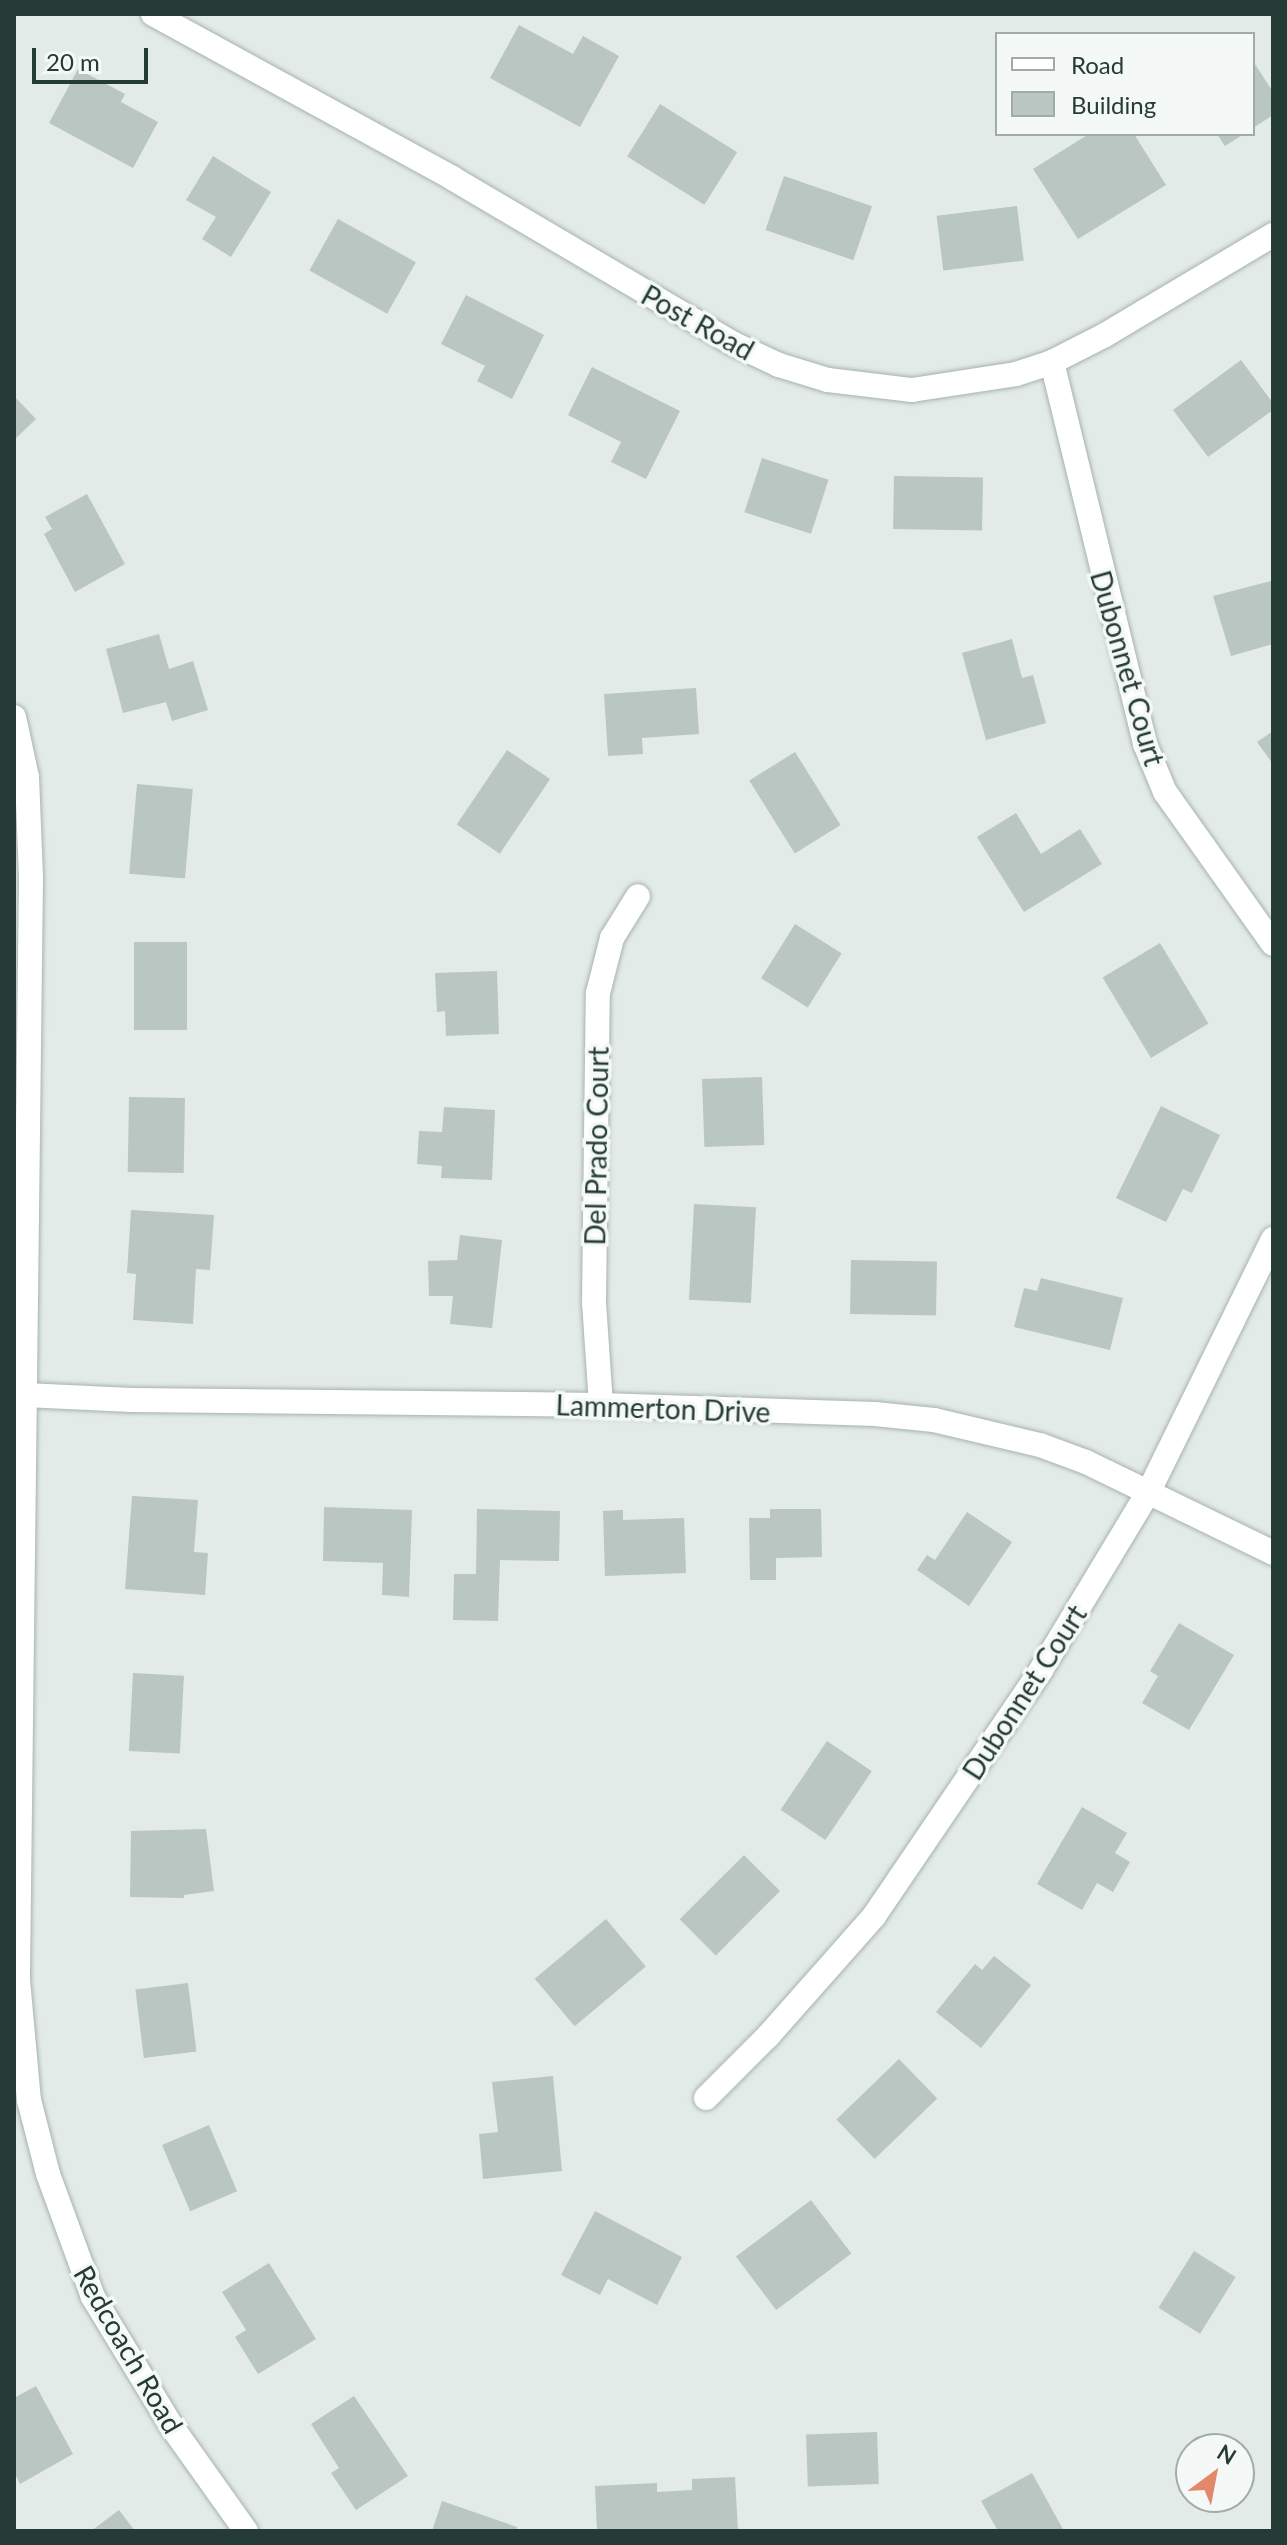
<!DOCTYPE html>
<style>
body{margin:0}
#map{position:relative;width:1287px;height:2545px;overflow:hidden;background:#e3ebe8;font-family:Lato,sans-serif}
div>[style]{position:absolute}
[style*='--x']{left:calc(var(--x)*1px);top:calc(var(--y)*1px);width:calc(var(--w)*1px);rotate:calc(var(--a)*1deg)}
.building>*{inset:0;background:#b9c6c1;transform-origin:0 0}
.roads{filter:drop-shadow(0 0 2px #a6b3af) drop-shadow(0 0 2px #a6b3af)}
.street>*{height:24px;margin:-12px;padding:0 12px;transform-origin:12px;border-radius:12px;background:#fff}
span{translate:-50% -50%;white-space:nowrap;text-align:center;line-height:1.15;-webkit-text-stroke:7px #f4f8f6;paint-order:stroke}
.street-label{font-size:28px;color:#253b35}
.frame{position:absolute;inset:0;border:16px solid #253b35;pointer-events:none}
.legend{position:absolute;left:995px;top:32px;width:260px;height:104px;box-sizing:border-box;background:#f4f8f6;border:2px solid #a1aca9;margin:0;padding:10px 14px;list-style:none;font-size:24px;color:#253b35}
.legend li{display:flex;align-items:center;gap:16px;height:40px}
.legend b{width:40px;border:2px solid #a1aca9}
.north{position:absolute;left:1175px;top:2433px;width:80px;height:80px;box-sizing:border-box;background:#f4f8f6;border:2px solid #a1aca9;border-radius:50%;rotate:32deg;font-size:22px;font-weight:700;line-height:32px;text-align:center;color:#253b35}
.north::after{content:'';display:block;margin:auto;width:28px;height:36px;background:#e2896b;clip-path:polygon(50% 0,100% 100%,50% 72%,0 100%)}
.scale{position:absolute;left:32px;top:48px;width:116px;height:36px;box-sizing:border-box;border:4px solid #253b35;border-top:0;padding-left:10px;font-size:24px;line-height:28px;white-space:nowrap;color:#253b35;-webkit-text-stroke:6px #f4f8f6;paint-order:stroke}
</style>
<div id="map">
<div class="building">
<div style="clip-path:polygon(519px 25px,573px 54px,583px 36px,619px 56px,580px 127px,490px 78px)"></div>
<div style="clip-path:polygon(1253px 61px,1273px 92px,1273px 115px,1253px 128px)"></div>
<div style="clip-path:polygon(78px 69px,125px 94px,121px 102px,158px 122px,133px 168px,49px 123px)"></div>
<div style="left:660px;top:104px;width:91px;height:62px;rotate:32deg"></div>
<div style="clip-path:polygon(1089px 134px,1134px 134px,1166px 185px,1078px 239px,1033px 169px)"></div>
<div style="clip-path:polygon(1217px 134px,1244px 134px,1225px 146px)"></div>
<div style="clip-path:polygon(213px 156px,271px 192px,231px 257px,202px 239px,216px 217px,186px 200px)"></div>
<div style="left:784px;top:176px;width:93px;height:57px;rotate:19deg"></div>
<div style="left:1017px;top:206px;width:55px;height:81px;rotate:83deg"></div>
<div style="left:338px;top:219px;width:89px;height:59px;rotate:29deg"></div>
<div style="clip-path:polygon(466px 295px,544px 335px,512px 399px,477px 381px,485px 366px,441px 344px)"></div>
<div style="clip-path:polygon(1241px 360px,1273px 403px,1273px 410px,1208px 457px,1173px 410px)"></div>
<div style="clip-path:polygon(592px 367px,680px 411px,646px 479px,611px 462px,621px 442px,568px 415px)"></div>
<div style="clip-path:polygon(14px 396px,36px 419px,14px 440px)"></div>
<div style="left:762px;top:458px;width:70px;height:57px;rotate:18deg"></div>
<div style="left:894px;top:476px;width:89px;height:53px;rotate:1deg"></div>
<div style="clip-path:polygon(87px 494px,125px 564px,75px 592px,44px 534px,52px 529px,45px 517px)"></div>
<div style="clip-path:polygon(1271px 581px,1273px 644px,1231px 656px,1213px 596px)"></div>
<div style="clip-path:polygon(159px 634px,169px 669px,193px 661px,208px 710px,172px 721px,166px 702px,123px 713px,106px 649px)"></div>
<div style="clip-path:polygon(1012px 639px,1022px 678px,1033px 675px,1046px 723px,986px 740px,962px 653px)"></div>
<div style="clip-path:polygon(696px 688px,699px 734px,642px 738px,643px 754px,608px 756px,604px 694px)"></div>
<div style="clip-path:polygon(1273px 731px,1273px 764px,1257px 742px)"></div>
<div style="left:507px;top:750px;width:52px;height:90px;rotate:34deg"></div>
<div style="left:795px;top:752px;width:86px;height:54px;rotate:58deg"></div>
<div style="left:137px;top:784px;width:56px;height:90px;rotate:5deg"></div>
<div style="clip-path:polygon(1016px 813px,1041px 854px,1080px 829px,1102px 864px,1024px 912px,977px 837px)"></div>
<div style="left:795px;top:924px;width:55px;height:64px;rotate:32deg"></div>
<div style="left:134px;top:942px;width:53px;height:88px"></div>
<div style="left:1160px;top:943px;width:94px;height:67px;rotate:59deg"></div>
<div style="clip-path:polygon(497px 971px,499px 1034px,446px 1036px,445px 1011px,437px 1012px,435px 973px)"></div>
<div style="left:762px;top:1077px;width:68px;height:60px;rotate:88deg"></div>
<div style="left:129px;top:1097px;width:56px;height:75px;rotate:1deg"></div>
<div style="clip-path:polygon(1161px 1106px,1220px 1135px,1192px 1193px,1183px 1189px,1166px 1222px,1116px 1198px)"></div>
<div style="clip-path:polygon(444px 1107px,495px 1110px,492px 1180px,441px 1178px,442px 1166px,417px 1164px,419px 1131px,442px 1132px)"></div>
<div style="left:694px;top:1204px;width:62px;height:96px;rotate:3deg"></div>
<div style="clip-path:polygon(131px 1210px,214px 1215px,210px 1270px,196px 1269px,193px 1324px,133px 1320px,136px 1274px,127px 1273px)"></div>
<div style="clip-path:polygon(460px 1235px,502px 1240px,492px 1328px,450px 1324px,453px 1296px,429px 1296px,428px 1261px,457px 1260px)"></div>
<div style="left:851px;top:1260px;width:86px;height:54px;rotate:1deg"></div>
<div style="clip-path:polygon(1041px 1278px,1123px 1298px,1110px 1350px,1014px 1327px,1024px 1288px,1037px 1291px)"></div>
<div style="clip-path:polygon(132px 1496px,198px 1500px,194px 1552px,208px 1553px,205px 1595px,125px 1589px)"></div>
<div style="clip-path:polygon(324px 1507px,412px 1510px,409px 1597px,382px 1595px,383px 1563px,323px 1561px)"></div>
<div style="clip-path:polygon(477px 1509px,560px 1511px,559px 1561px,500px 1560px,498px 1621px,453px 1620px,454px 1574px,476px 1574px)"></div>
<div style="clip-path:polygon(770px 1509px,821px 1509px,822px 1557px,776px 1558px,776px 1580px,750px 1580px,749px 1518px,770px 1518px)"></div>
<div style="clip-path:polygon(623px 1510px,623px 1520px,684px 1518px,686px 1573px,605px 1576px,603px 1511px)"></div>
<div style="clip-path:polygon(967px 1512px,1012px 1542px,969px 1606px,917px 1570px,927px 1555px,935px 1560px)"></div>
<div style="clip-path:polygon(1179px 1623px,1234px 1655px,1189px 1730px,1142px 1703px,1158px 1676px,1150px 1671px)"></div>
<div style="left:133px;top:1673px;width:51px;height:78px;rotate:3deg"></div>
<div style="left:827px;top:1741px;width:54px;height:83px;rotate:34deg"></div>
<div style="clip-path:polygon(1082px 1807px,1127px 1833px,1115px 1853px,1130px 1862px,1113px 1892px,1097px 1883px,1082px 1910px,1037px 1884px)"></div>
<div style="clip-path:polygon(206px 1829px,214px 1891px,184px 1895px,184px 1898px,130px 1897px,131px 1831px)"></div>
<div style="left:744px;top:1855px;width:51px;height:91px;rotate:45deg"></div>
<div style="left:606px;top:1919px;width:62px;height:93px;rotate:50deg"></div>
<div style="clip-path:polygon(994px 1956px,1031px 1985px,981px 2048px,936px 2012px,975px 1964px,982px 1970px)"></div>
<div style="left:188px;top:1983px;width:69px;height:53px;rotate:83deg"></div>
<div style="left:899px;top:2059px;width:55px;height:87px;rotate:46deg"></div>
<div style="clip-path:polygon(553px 2076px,562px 2171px,483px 2179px,479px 2134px,498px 2132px,492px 2082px)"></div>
<div style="left:209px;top:2125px;width:72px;height:51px;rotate:67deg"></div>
<div style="left:811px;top:2200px;width:67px;height:94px;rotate:53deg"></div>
<div style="clip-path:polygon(595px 2211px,682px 2257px,657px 2305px,608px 2279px,600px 2295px,561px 2275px)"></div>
<div style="left:1194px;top:2251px;width:49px;height:67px;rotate:32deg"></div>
<div style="clip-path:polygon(269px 2263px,316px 2339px,258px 2374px,235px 2337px,246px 2330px,222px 2292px)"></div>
<div style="clip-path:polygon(36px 2386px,73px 2454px,20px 2484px,14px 2472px,14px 2398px)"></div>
<div style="clip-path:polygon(354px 2396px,408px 2476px,356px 2510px,331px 2473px,339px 2468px,311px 2424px)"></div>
<div style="left:877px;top:2432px;width:52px;height:71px;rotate:88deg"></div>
<div style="clip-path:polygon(1032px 2473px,1064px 2531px,998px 2531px,981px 2501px)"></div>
<div style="clip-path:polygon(735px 2477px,738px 2531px,597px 2531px,595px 2486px,657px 2483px,657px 2492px,692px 2490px,692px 2479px)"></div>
<div style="clip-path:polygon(442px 2501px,517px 2527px,516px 2531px,432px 2531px)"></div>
<div style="clip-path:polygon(119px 2510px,135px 2531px,91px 2531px)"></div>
</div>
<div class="roads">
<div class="street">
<div style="--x:153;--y:14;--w:341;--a:28.7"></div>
<div style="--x:452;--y:178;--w:325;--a:30.5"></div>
<div style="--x:732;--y:343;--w:52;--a:25.1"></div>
<div style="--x:779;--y:365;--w:51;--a:17"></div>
<div style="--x:828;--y:380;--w:85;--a:6.8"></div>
<div style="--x:912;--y:390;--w:105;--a:-8.7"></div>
<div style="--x:1016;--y:374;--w:38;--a:-18"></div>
<div style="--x:1052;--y:362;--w:59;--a:-27"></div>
<div style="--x:1105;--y:335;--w:196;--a:-30.8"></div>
<div style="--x:1052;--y:362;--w:393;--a:76.3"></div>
<div style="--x:1145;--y:744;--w:52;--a:67.4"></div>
<div style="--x:1165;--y:792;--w:186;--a:54.6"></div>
<div style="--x:14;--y:717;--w:61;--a:77.8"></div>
<div style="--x:27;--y:777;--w:101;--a:87.7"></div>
<div style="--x:31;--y:878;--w:1102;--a:90.68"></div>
<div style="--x:18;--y:1980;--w:121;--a:84.8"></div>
<div style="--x:29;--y:2100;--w:76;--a:75.6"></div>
<div style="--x:48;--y:2174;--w:131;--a:69.9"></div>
<div style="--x:93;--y:2297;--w:152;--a:58.7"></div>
<div style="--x:172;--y:2427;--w:128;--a:54.6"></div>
<div style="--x:25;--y:1395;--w:107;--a:2.7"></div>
<div style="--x:132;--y:1400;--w:469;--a:0.6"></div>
<div style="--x:601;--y:1405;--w:274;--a:1.9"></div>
<div style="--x:875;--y:1414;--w:59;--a:5.8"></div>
<div style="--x:934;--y:1420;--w:109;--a:13.3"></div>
<div style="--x:1040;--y:1445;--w:49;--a:20.3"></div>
<div style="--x:1086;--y:1462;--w:208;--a:25.9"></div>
<div style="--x:601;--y:1405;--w:102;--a:-93.9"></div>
<div style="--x:594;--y:1303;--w:310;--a:-89.3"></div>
<div style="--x:598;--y:993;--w:57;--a:-75.7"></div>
<div style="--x:612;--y:938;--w:49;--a:-58.2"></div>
<div style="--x:706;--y:2098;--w:88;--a:-45"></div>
<div style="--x:768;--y:2036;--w:160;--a:-48.5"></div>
<div style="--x:874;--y:1916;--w:297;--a:-55.8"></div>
<div style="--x:1041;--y:1670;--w:209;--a:-58.9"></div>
<div style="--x:1149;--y:1491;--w:281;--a:-63.8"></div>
</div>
</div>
<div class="street-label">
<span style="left:698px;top:322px;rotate:29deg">Post Road</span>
<span style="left:1128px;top:668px;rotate:74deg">Dubonnet Court</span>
<span style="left:596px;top:1146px;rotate:-89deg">Del Prado Court</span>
<span style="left:663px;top:1408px;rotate:2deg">Lammerton Drive</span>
<span style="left:1024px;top:1692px;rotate:-57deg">Dubonnet Court</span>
<span style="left:129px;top:2349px;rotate:60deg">Redcoach Road</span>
</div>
<div class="frame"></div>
<ul class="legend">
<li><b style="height:10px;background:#fff"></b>Road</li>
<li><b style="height:22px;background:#b9c6c1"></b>Building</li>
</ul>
<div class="north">N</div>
<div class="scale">20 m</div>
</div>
